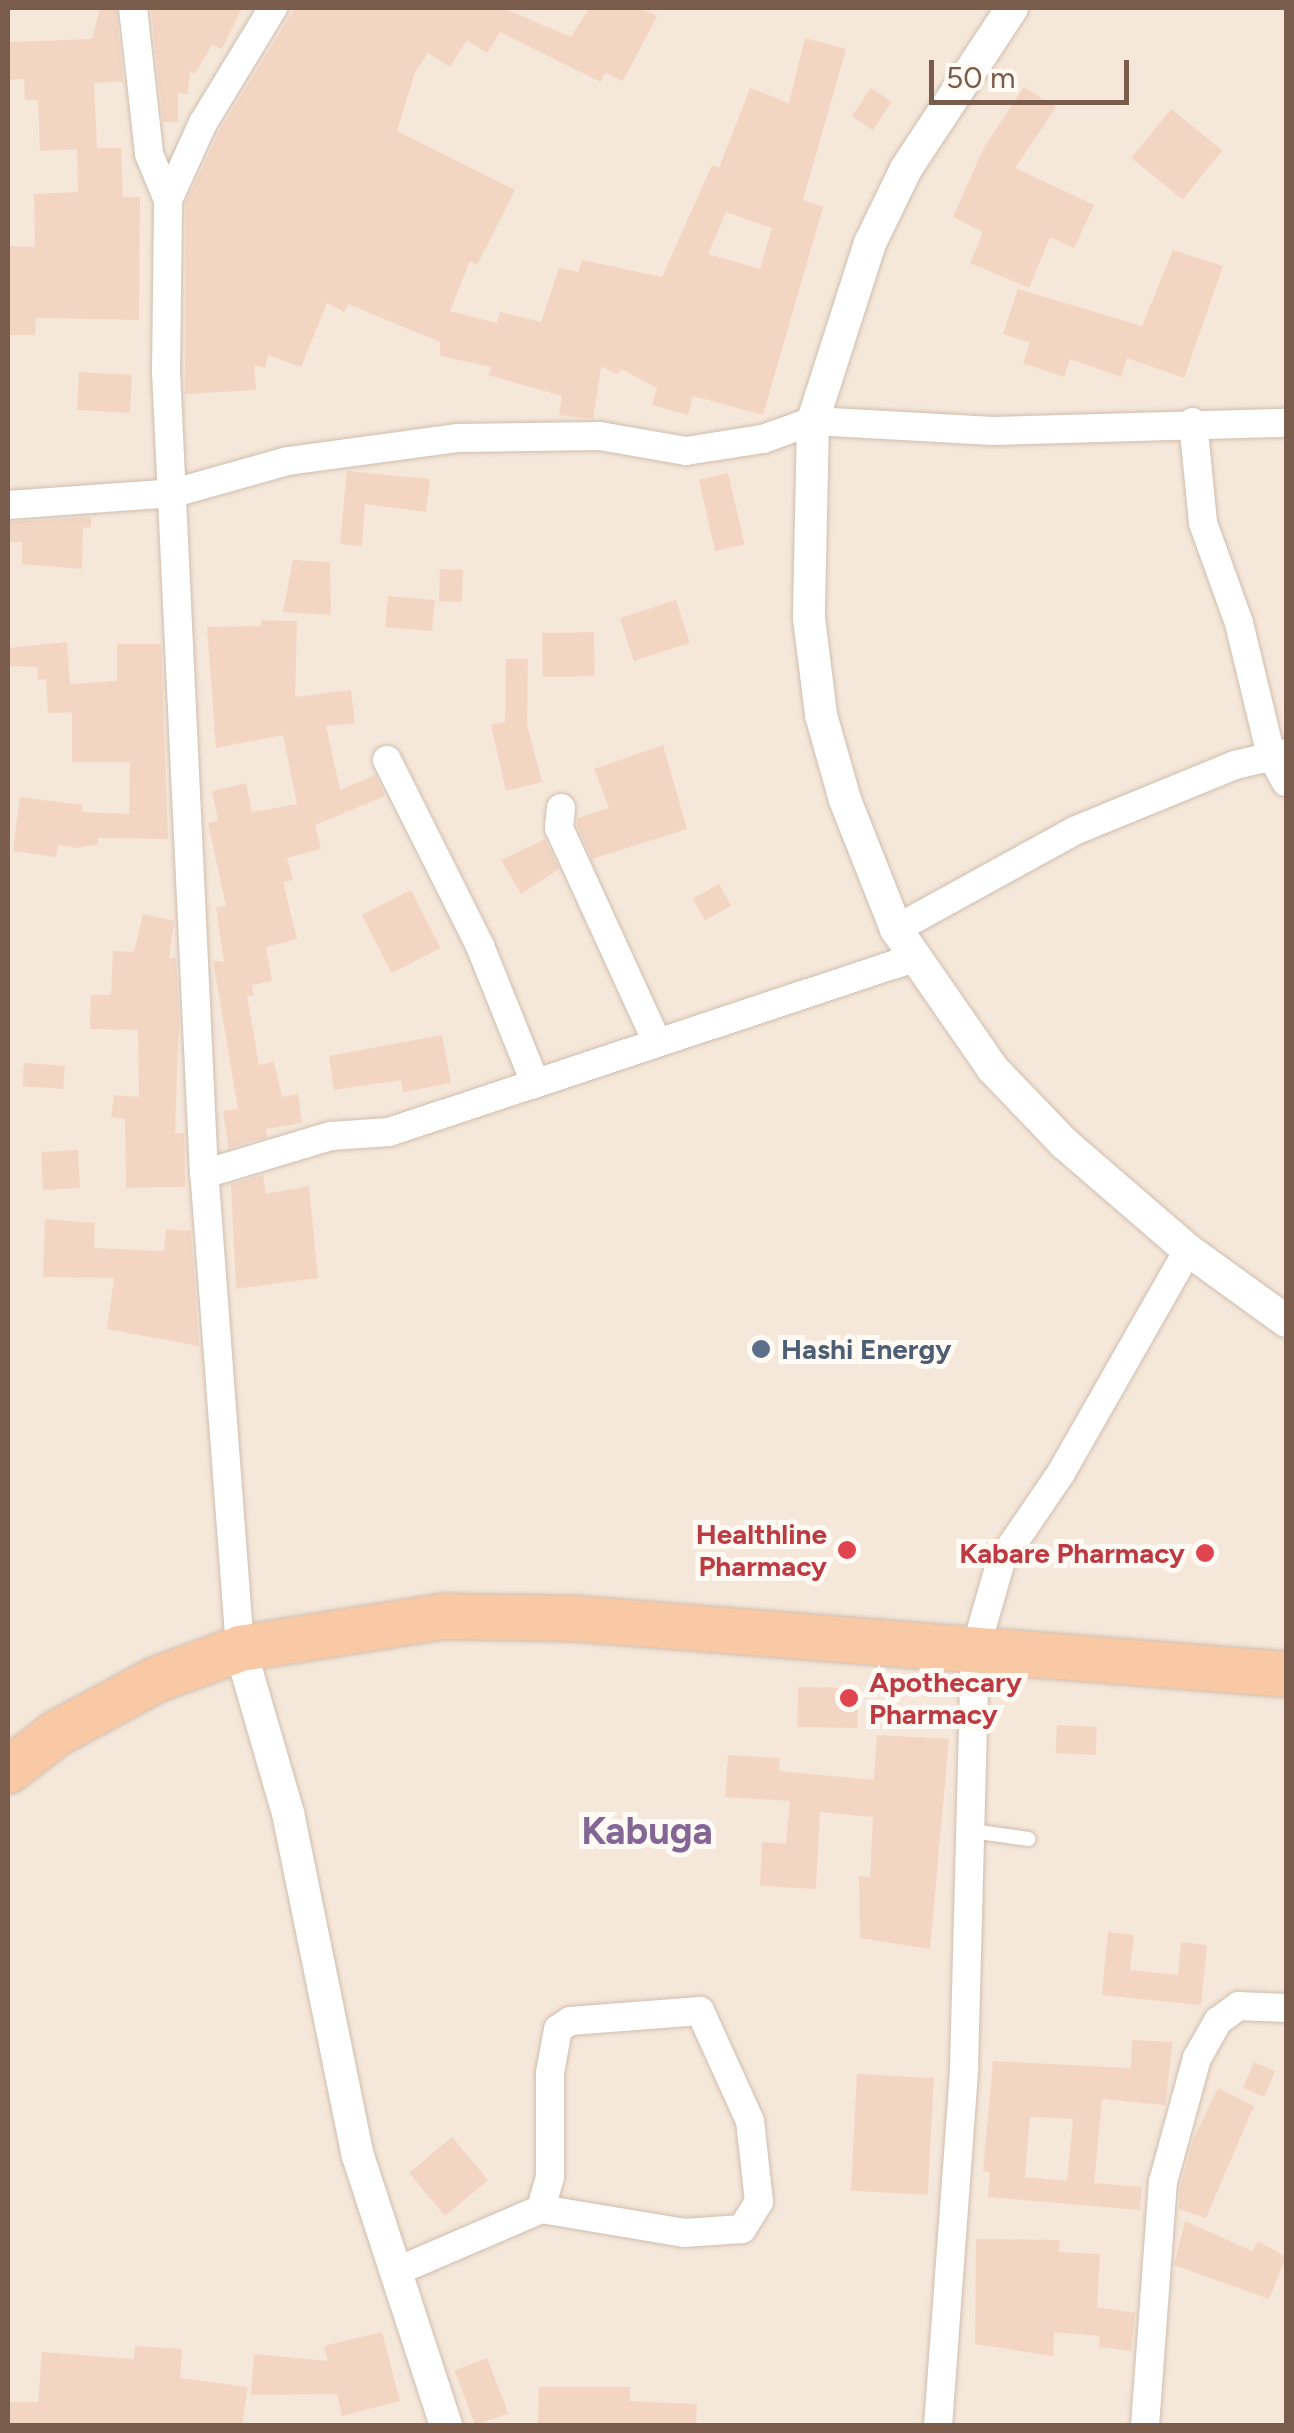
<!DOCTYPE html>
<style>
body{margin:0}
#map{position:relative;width:1294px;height:2433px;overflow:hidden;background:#fdf6ec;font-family:Figtree,sans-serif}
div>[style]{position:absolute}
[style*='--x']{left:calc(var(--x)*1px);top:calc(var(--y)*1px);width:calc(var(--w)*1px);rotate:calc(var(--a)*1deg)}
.residential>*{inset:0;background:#f5e8da;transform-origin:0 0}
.building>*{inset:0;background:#f3d5c3;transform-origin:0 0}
.roads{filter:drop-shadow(0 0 2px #d1beb0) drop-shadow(0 0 2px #d1beb0)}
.service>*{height:14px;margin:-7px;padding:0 7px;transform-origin:7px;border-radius:7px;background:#fff}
.minor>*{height:28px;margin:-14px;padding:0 14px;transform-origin:14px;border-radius:14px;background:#fff}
.tertiary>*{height:32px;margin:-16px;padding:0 16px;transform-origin:16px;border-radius:16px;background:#fff}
.trunk>*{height:45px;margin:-22.5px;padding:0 22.5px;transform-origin:22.5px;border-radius:22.5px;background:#f9c8a4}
.dots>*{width:28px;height:28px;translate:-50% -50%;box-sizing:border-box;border:5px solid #fffaf3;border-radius:50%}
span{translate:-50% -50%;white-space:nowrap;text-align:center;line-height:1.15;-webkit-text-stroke:10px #fffaf3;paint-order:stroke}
.service-label{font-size:28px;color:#4e5e75;font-weight:700}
.left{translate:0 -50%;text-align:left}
.health-label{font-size:28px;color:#be3a42;font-weight:700}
.right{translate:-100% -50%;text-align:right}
.district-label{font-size:38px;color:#846695;font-weight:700}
.frame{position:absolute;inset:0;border:10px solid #7a5c4d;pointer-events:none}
.scale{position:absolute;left:929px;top:60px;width:200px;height:45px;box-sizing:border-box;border:5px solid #7a5c4d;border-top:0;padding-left:12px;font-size:30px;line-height:35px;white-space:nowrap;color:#7a5c4d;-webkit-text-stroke:8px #fffaf3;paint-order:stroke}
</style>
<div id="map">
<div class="residential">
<div style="left:8px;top:8px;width:1278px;height:2417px"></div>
</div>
<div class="building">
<div style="clip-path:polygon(100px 8px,116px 8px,123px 81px,94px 83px,97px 148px,121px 148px,123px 197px,140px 197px,139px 320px,36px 318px,35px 335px,8px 335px,8px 246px,35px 247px,34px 194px,78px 192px,77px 149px,40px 151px,38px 100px,25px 100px,24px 79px,8px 80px,8px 42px,92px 39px)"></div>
<div style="clip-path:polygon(151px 8px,242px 8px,222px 49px,212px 45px,195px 74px,190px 71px,188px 94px,178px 93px,178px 122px,163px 122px)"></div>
<div style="clip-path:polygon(evenodd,295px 8px,503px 8px,571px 37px,589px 8px,639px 8px,657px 16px,623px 81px,605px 73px,601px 82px,500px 32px,487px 53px,467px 40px,450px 67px,428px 53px,415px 72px,397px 131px,515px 190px,477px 265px,470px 261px,450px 311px,497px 323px,500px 312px,541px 322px,559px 268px,578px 272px,582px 260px,662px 277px,712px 165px,719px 168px,750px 88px,789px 103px,805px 38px,846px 49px,803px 200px,823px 207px,763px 415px,693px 396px,688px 415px,652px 405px,657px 388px,621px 369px,618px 374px,601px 367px,593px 419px,559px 415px,562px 396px,488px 375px,492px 367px,440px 356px,440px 342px,348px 304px,344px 312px,327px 303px,301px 367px,268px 355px,265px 368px,254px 365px,256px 390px,185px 394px,186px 202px,221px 128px,295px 8px,726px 212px,772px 228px,760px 269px,708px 254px,726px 212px)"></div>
<div style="clip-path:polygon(1024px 87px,1056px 107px,1015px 168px,1094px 205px,1074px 248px,1050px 237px,1029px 288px,970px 263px,983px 232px,953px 217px,984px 147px)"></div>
<div style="left:871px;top:88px;width:25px;height:34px;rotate:34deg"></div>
<div style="left:1171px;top:109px;width:66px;height:63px;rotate:39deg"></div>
<div style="clip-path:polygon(1173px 250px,1223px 266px,1184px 378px,1127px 358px,1121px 377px,1070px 359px,1064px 377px,1023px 363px,1030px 343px,1003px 334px,1018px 289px,1142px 326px)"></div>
<div style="left:79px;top:372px;width:53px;height:38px;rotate:3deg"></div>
<div style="clip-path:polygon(347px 471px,430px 479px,426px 512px,365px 504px,362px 546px,340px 544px)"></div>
<div style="left:728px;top:473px;width:73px;height:30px;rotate:77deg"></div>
<div style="clip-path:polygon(91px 517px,91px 527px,83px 528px,82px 569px,22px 564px,22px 542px,8px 542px,8px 522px)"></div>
<div style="clip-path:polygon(293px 560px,330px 562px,331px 615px,283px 612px)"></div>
<div style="left:440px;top:569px;width:23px;height:32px;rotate:2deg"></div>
<div style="left:388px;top:596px;width:47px;height:31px;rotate:5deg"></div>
<div style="left:676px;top:600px;width:45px;height:59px;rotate:72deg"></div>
<div style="clip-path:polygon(261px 620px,297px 621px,295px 697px,351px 690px,355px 723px,326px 726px,340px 790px,375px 775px,385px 796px,315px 825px,321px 849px,287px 858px,293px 880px,283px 882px,297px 939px,266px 947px,272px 981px,252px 985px,254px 995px,247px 996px,259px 1065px,274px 1062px,282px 1097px,298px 1094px,302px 1123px,266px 1129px,267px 1137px,229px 1148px,223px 1111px,238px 1109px,213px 961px,224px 962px,216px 907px,226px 906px,208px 823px,218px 821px,212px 791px,246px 783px,252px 812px,297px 804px,283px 735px,216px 748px,207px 627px,261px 626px)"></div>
<div style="left:594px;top:632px;width:44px;height:52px;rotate:89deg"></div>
<div style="clip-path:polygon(67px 642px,70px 684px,117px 681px,117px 644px,161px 644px,168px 839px,98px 838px,98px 844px,78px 848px,58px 845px,56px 857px,13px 851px,20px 797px,82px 805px,82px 812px,129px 814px,130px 762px,72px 762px,72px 712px,48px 713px,46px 679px,38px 680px,37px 667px,8px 666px,8px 648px)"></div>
<div style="clip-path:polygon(506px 659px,528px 659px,527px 724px,542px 782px,506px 791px,491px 725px,505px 722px)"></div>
<div style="clip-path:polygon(663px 745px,687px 829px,592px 859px,577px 825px,578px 818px,609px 808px,594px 769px)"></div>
<div style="clip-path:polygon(545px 839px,559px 869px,521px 894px,501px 860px)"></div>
<div style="left:719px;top:884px;width:25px;height:30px;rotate:61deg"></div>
<div style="left:411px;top:890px;width:65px;height:55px;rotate:63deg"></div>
<div style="clip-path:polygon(143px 914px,174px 921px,169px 958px,176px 958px,179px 1020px,175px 1133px,184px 1133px,185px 1187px,126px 1188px,125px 1119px,111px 1117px,114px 1095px,139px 1097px,138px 1030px,90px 1029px,91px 995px,111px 995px,113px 951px,134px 952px)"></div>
<div style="clip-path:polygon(442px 1035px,451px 1083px,403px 1092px,401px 1080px,334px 1090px,329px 1056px)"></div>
<div style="left:24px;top:1063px;width:41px;height:23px;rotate:4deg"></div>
<div style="left:78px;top:1150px;width:38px;height:37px;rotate:87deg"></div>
<div style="clip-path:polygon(263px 1175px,266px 1194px,309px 1186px,318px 1278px,236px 1289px,231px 1184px)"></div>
<div style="clip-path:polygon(45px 1219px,95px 1223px,94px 1248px,164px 1251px,166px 1229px,191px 1231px,199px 1346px,107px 1329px,114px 1278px,43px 1277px)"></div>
<div style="left:798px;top:1687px;width:60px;height:40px;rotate:1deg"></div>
<div style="left:1057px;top:1725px;width:40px;height:28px;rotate:3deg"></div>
<div style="clip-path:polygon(877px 1735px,949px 1739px,930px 1949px,860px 1938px,859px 1876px,870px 1877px,873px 1817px,820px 1812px,816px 1889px,760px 1886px,762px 1842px,786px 1844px,790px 1801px,725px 1797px,728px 1755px,780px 1758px,779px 1771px,874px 1780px)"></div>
<div style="clip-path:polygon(1108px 1932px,1134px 1935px,1130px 1970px,1178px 1975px,1181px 1942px,1207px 1945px,1201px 2005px,1102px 1995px)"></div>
<div style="clip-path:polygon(evenodd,1132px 2040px,1173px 2042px,1165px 2105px,1102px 2099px,1094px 2183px,1142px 2187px,1140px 2210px,988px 2197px,990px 2172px,983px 2171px,993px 2061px,1131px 2068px,1132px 2040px,1030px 2117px,1073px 2119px,1067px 2181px,1025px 2177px,1030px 2117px)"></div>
<div style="left:1254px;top:2062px;width:23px;height:28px;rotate:23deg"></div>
<div style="left:857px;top:2074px;width:77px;height:117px;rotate:3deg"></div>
<div style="clip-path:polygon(1218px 2088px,1254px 2106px,1206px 2218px,1179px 2209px,1180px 2188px,1193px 2140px)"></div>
<div style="left:452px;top:2137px;width:56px;height:56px;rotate:50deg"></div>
<div style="clip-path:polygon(1185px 2221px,1252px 2251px,1258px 2241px,1286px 2257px,1269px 2299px,1174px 2265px)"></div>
<div style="clip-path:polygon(976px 2239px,1060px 2240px,1059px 2252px,1100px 2254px,1097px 2307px,1135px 2313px,1131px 2351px,1099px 2347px,1100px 2336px,1054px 2332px,1053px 2356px,975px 2344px)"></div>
<div style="clip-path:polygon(382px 2332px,400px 2401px,342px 2416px,337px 2394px,251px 2395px,254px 2354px,328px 2361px,324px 2346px)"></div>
<div style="clip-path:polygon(135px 2346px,182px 2349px,180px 2378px,248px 2387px,242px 2426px,8px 2426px,8px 2402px,38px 2402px,42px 2352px,134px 2359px)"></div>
<div style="left:487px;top:2358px;width:59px;height:35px;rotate:69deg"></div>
<div style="clip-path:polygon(539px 2387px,630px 2387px,630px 2401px,697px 2404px,696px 2426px,538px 2426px)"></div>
</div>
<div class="roads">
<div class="service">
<div style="--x:972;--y:1831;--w:57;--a:8.1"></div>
</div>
<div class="minor">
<div style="--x:133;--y:8;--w:147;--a:83.7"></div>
<div style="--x:149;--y:154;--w:50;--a:67.6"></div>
<div style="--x:1193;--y:422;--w:101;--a:84.3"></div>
<div style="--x:1203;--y:523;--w:106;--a:70.2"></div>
<div style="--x:1239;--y:623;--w:136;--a:76.4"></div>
<div style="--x:1271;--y:755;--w:31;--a:61"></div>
<div style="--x:8;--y:505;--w:166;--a:-4.1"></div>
<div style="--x:174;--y:493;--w:118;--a:-15.7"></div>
<div style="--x:288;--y:461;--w:172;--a:-7.7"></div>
<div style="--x:458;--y:438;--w:142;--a:-0.8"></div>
<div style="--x:600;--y:436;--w:87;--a:9.9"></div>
<div style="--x:686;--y:451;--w:78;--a:-8.9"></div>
<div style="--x:763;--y:439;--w:53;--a:-19.8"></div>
<div style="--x:813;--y:421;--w:180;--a:3.2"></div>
<div style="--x:993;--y:431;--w:293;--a:-1.6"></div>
<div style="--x:387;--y:760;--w:208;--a:63.4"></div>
<div style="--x:480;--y:946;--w:148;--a:68.1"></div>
<div style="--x:561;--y:808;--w:20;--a:96"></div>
<div style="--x:559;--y:828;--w:233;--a:65.4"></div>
<div style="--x:896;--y:929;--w:203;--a:-28.8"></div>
<div style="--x:1074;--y:831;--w:174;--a:-22.3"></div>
<div style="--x:1235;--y:765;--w:52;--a:-13.2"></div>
<div style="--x:204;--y:1174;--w:133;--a:-16.7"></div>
<div style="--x:331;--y:1136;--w:58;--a:-3.9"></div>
<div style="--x:389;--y:1132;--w:553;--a:-18.34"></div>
<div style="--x:240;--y:1648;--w:475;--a:-94.3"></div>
<div style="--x:204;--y:1174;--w:803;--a:-92.71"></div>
<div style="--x:166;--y:372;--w:172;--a:-89.3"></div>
<div style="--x:168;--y:200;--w:85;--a:-65.6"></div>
<div style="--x:203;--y:123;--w:135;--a:-58.7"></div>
<div style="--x:395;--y:2272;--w:159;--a:-23.3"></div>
<div style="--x:541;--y:2209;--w:145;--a:9.5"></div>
<div style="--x:684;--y:2233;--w:58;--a:-3.9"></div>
<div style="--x:742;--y:2229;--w:32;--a:-58"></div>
<div style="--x:759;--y:2202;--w:81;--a:-96.3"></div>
<div style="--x:750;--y:2121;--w:121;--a:-114.4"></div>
<div style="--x:700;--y:2011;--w:130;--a:175.6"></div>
<div style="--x:570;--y:2021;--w:14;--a:146"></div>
<div style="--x:558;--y:2029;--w:45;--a:100.3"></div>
<div style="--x:550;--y:2073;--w:104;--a:90"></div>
<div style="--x:550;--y:2177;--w:33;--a:106"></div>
<div style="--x:938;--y:2426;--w:359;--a:-85.8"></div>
<div style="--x:964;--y:2068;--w:417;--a:-88.5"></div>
<div style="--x:975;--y:1651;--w:94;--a:-73.9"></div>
<div style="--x:1001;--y:1561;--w:107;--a:-55.7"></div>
<div style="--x:1061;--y:1473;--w:257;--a:-60.3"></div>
<div style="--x:1145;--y:2426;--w:245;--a:-85.8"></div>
<div style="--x:1163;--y:2182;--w:129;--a:-74.7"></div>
<div style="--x:1197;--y:2058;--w:43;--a:-60.4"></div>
<div style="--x:1218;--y:2021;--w:26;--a:-36"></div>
<div style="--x:1239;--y:2006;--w:47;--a:2.4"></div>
</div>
<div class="tertiary">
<div style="--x:1012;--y:8;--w:193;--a:123.4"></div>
<div style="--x:906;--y:169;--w:82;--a:115.9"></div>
<div style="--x:870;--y:243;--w:187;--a:107.8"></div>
<div style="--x:813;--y:421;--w:197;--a:91.2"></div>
<div style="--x:809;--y:618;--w:98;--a:82.9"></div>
<div style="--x:821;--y:715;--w:88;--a:74.2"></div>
<div style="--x:845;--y:800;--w:139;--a:68.4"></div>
<div style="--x:896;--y:929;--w:170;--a:55.3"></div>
<div style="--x:993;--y:1069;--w:103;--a:46.2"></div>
<div style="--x:1064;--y:1143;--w:164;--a:40.8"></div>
<div style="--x:1188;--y:1250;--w:121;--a:35.9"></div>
<div style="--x:240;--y:1648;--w:172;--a:73.8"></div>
<div style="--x:288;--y:1813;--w:350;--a:78.5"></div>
<div style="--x:358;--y:2156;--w:284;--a:71.9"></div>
</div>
<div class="trunk">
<div style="--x:8;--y:1770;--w:61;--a:-37.6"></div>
<div style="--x:56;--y:1733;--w:114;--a:-28.4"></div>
<div style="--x:156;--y:1679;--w:90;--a:-20.3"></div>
<div style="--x:240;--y:1648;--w:205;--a:-9"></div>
<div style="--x:442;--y:1616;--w:130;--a:0.9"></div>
<div style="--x:572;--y:1618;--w:716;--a:4.48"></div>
</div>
</div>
<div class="dots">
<div style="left:761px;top:1349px;background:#5c6f8a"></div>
<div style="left:847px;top:1550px;background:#e0444e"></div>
<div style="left:1205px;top:1553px;background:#e0444e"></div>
<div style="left:849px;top:1698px;background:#e0444e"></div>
</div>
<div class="service-label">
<span class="left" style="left:781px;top:1349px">Hashi Energy</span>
</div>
<div class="health-label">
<span class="right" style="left:827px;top:1550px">Healthline<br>Pharmacy</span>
<span class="right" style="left:1185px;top:1553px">Kabare Pharmacy</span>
<span class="left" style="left:869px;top:1698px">Apothecary<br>Pharmacy</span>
</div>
<div class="district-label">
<span style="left:647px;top:1832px">Kabuga</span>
</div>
<div class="frame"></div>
<div class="scale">50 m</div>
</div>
